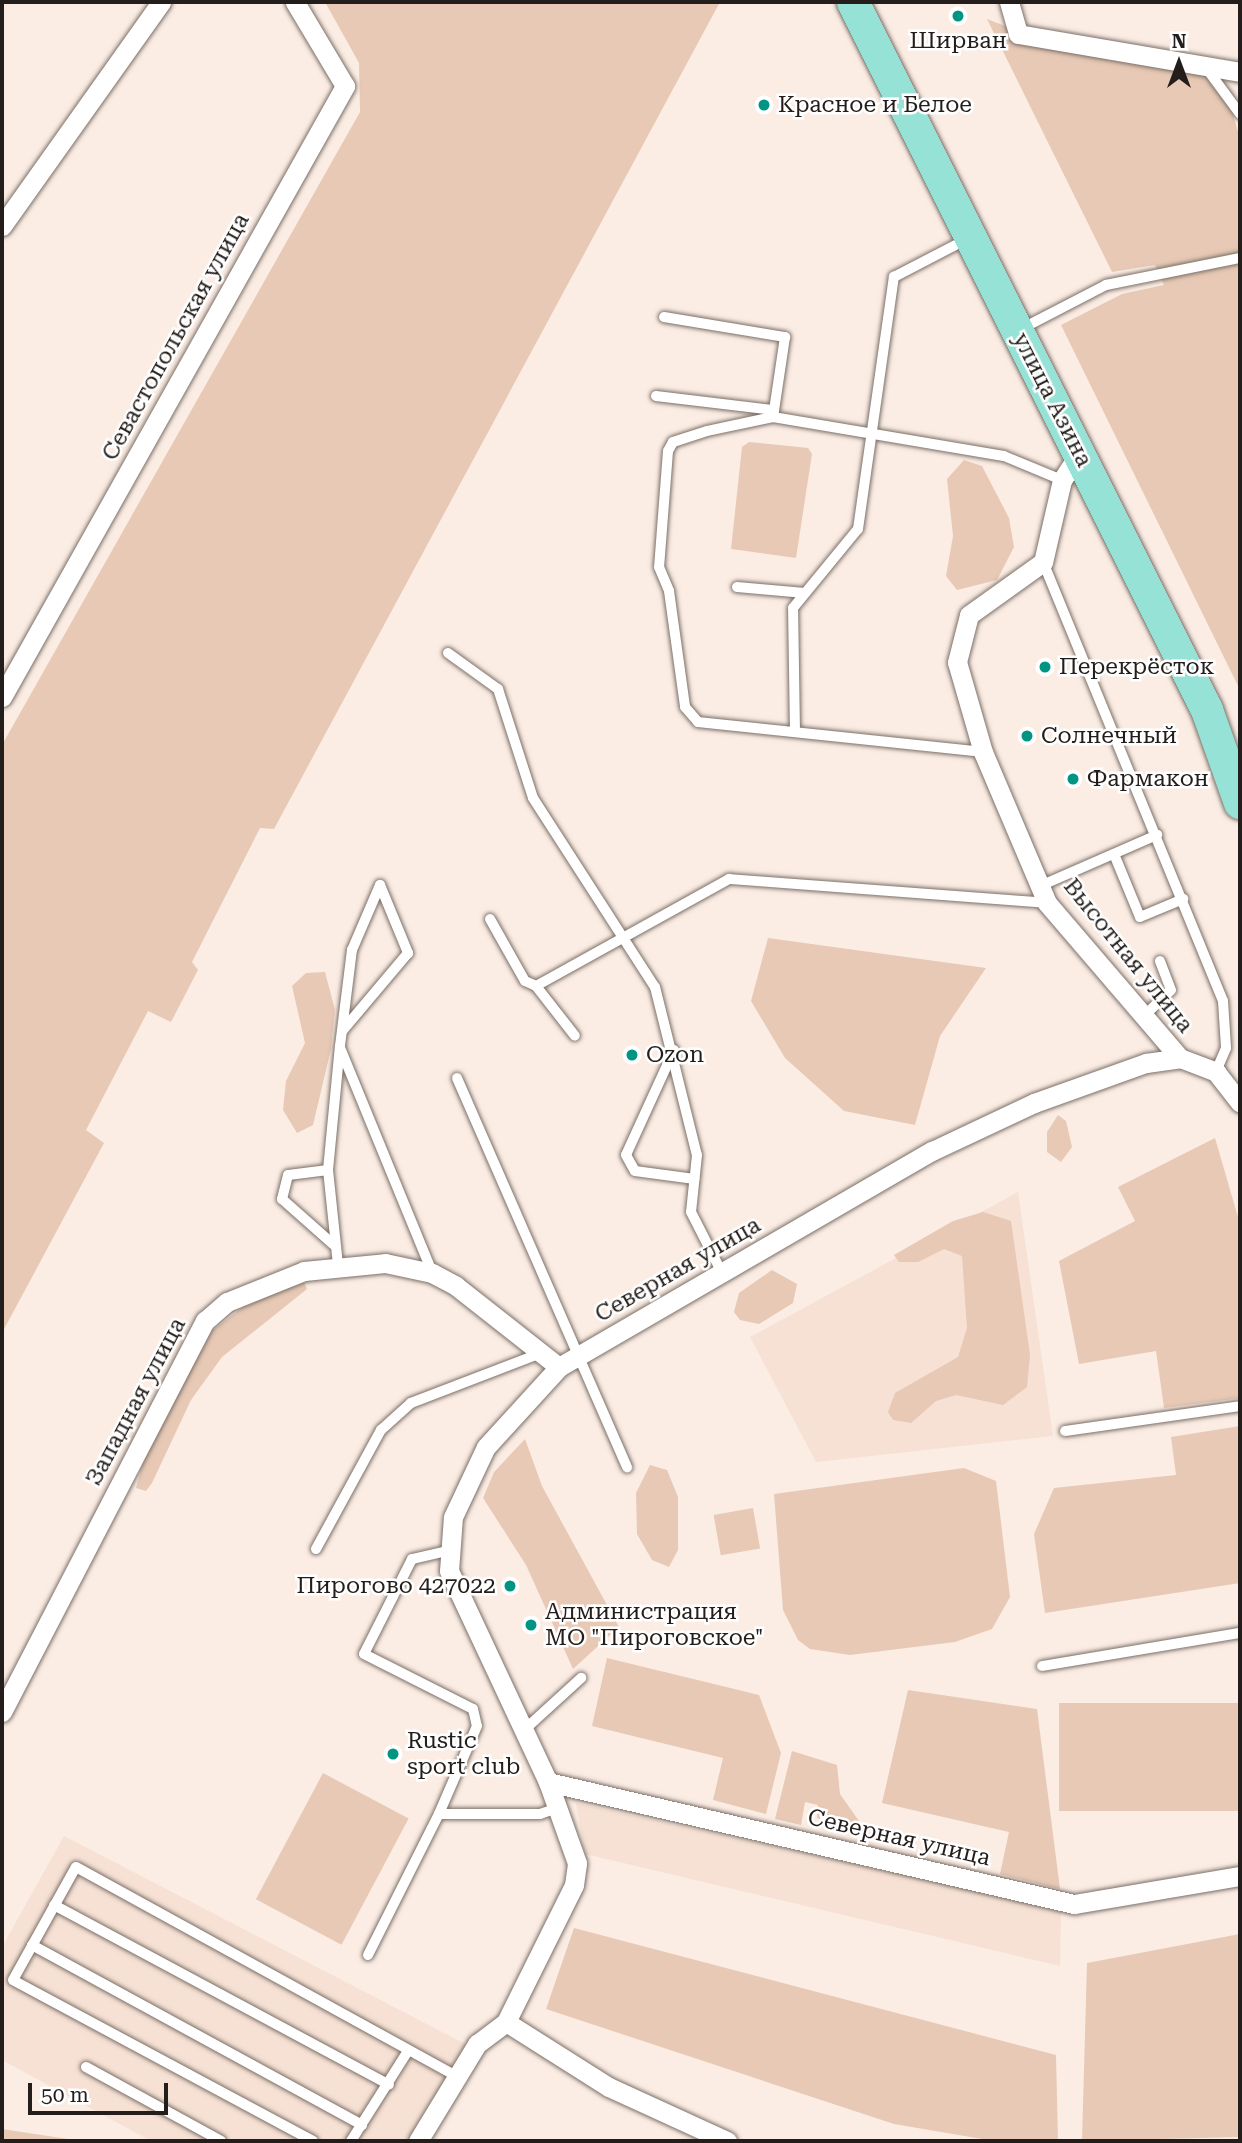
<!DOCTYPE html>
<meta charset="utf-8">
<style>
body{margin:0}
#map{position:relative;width:1242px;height:2143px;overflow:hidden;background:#fbede4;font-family:"Roboto Serif",serif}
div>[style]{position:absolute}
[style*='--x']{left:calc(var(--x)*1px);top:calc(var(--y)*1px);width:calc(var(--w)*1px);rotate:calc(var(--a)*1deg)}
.built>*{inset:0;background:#f6e1d4}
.green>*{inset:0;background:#e7c9b5;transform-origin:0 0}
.roads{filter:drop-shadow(0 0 2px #7b6f67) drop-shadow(0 0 2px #7b6f67)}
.lane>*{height:10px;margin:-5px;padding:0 5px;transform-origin:5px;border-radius:5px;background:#fff}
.street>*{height:19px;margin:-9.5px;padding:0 9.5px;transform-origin:9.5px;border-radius:9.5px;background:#fff}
.primary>*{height:32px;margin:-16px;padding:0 16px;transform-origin:16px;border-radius:16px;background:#96e2d6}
.dots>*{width:19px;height:19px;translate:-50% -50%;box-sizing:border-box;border:4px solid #fff;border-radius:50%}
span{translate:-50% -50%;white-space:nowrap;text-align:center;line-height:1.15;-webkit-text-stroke:5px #fff;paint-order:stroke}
.poi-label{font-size:23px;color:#231e1b}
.left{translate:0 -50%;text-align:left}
.right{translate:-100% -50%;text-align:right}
.street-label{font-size:23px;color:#231e1b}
.frame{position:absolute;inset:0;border:4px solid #231e1b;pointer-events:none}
.north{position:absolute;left:1144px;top:28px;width:70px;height:70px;-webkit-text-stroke:5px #fff;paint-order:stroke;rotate:0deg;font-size:19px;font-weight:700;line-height:28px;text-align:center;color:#231e1b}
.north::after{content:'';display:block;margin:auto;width:24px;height:32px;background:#231e1b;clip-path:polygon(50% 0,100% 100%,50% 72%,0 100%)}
.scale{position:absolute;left:28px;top:2083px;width:140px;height:32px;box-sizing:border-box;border:4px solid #231e1b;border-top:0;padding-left:9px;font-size:21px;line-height:24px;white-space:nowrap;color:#231e1b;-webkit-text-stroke:5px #fff;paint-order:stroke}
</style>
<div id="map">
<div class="built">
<div style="clip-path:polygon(1018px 1192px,1053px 1436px,816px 1462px,750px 1337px)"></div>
<div style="clip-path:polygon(576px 1803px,1061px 1910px,1060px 1966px,585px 1854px)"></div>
<div style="clip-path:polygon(64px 1836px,475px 2049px,420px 2141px,151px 2141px,2px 2060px,2px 1947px)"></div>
</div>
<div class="green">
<div style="clip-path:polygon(325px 2px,720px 2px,274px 829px,260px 828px,192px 962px,198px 970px,171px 1022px,148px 1011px,86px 1130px,104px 1143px,2px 1333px,2px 745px,360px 112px,359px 63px)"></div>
<div style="clip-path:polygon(987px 19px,1046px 42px,1207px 67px,1232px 112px,1240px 138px,1240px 690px,1061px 325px,1122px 294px,1164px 285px,1155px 265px,1112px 272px)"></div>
<div style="clip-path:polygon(749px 442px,808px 448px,812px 454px,796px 558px,731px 549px,742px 447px)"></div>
<div style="clip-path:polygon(964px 460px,982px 466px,1009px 518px,1014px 547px,997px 580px,957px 590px,946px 576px,953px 536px,947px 479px)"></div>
<div style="clip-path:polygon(768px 938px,986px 968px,940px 1036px,915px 1125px,844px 1111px,785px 1058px,751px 1001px)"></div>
<div style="clip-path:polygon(325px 972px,335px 1010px,331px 1049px,313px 1125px,297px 1133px,283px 1110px,286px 1081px,305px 1043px,292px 986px,306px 973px)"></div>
<div style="clip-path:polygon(1058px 1115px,1066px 1121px,1072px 1147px,1061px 1162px,1047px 1152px,1047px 1132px)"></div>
<div style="clip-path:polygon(1215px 1138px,1240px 1224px,1240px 1398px,1164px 1408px,1156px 1351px,1079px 1364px,1059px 1261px,1135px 1221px,1118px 1187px)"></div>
<div style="clip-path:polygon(983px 1212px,1011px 1221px,1030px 1355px,1027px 1387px,1003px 1405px,956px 1395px,936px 1401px,911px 1423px,893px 1420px,888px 1412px,895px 1393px,958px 1357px,967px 1328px,962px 1256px,944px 1249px,918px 1262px,899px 1262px,894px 1255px,953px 1221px)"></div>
<div style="clip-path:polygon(772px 1270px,797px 1284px,793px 1303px,759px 1324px,740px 1320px,734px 1312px,739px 1293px)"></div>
<div style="clip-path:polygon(303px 1280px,307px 1289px,222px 1357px,191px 1400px,152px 1483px,146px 1491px,136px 1488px,148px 1443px,212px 1331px,275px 1282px)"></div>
<div style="clip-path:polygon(1240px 1426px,1240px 1583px,1045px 1613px,1034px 1534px,1054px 1488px,1176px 1475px,1171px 1437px)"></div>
<div style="clip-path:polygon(525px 1439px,542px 1486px,619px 1627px,573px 1669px,526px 1565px,483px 1498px,494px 1472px)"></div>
<div style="clip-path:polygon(650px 1465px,667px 1470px,678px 1497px,678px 1550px,669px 1567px,652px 1560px,637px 1534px,636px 1493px)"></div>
<div style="clip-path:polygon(964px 1468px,996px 1481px,1010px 1597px,992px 1629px,955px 1642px,850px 1655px,810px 1649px,798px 1640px,783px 1610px,774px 1494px)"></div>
<div style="left:753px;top:1508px;width:41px;height:40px;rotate:80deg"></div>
<div style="clip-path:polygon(607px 1658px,759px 1695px,781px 1753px,766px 1814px,713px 1800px,723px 1758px,592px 1726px)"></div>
<div style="clip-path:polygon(908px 1690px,1037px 1709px,1060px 1889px,1000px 1874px,1009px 1832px,882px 1803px)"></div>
<div style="left:1240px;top:1703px;width:108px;height:181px;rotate:90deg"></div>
<div style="clip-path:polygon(792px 1751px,837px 1765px,840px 1794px,859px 1821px,856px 1831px,817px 1818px,818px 1805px,805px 1802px,801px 1825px,775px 1819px)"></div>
<div style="left:323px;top:1773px;width:97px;height:143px;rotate:28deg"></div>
<div style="clip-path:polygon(574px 1928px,1056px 2055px,1058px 2141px,994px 2141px,894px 2124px,546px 2009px)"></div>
<div style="clip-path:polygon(1240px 1934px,1240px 2137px,1082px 2141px,1087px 1963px)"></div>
<div style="clip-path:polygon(2px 2129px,81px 2141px,2px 2141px)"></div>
</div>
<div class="roads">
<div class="lane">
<div style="--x:1207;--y:69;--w:56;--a:53.7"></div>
<div style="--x:664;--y:317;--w:123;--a:9.4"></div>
<div style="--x:785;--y:337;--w:81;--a:98.5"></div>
<div style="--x:773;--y:417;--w:234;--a:9.6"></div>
<div style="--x:1004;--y:456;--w:63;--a:22.5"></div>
<div style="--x:1021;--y:329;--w:96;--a:-27.4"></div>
<div style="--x:1106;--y:285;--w:137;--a:-11.4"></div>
<div style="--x:656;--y:396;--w:119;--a:6.8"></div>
<div style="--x:773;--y:417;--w:67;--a:168"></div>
<div style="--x:707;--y:431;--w:36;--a:162"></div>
<div style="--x:673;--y:442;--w:10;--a:119"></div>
<div style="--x:668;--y:451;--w:116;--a:94.4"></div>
<div style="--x:659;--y:567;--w:26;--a:67"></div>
<div style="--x:669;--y:591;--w:117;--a:82.1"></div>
<div style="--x:685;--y:707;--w:20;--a:49"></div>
<div style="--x:698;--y:722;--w:287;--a:6"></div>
<div style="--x:1043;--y:562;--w:474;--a:67.7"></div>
<div style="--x:1223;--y:1001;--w:47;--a:86.3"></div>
<div style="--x:1226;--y:1048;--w:26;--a:113"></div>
<div style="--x:737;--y:587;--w:68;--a:5"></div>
<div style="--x:448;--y:653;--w:62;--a:35.8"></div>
<div style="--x:498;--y:689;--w:114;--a:72.2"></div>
<div style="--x:533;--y:798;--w:225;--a:57.2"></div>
<div style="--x:655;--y:987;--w:173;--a:76"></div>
<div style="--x:697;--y:1155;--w:57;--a:96"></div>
<div style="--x:691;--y:1212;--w:66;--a:63"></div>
<div style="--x:795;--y:732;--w:124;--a:-90.9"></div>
<div style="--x:793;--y:608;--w:102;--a:-50.6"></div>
<div style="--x:858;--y:529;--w:255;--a:-81.9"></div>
<div style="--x:894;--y:277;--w:82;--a:-27.5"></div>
<div style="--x:1114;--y:854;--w:68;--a:67.6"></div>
<div style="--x:1140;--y:917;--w:47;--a:-22.7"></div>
<div style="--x:1040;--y:886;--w:128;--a:-23.6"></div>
<div style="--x:490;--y:919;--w:71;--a:60.6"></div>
<div style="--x:525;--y:981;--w:12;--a:24"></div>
<div style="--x:536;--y:986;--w:221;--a:-29"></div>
<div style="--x:729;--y:879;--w:319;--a:4.3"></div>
<div style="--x:536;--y:986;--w:63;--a:52"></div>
<div style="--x:1144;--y:1016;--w:37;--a:-44"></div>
<div style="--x:1171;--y:990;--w:31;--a:-111"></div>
<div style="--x:341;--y:1050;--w:240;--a:67.7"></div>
<div style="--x:674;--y:1050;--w:115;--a:114.6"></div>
<div style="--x:626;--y:1155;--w:18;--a:61"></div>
<div style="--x:635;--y:1171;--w:60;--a:7.7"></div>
<div style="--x:457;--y:1078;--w:425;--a:66.4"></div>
<div style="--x:328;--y:1170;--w:40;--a:172.9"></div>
<div style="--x:288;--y:1175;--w:25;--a:104"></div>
<div style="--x:282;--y:1199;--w:69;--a:41.5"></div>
<div style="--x:338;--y:1265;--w:96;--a:-96"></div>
<div style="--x:328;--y:1170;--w:125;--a:-84.5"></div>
<div style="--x:340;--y:1046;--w:97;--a:-82.9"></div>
<div style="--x:352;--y:950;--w:71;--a:-66.7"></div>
<div style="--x:380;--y:885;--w:74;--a:67.6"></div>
<div style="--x:408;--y:953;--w:102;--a:130.2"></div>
<div style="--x:1065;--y:1431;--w:177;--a:-8.1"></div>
<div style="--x:316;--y:1549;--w:136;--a:-61.4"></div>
<div style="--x:381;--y:1430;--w:40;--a:-42"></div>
<div style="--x:411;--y:1403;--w:139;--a:-21"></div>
<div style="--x:447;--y:1551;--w:36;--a:167"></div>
<div style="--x:412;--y:1559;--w:106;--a:116.8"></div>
<div style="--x:364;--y:1654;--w:122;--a:26.8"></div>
<div style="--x:473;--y:1709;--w:17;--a:77"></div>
<div style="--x:477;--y:1726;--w:96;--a:113.4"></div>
<div style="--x:439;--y:1814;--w:101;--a:0"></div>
<div style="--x:540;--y:1814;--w:18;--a:-19"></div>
<div style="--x:1042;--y:1666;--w:201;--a:-9.5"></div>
<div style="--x:523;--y:1731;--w:79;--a:-42.4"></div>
<div style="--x:54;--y:1905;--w:380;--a:28.2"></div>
<div style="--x:32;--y:1945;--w:376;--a:28.6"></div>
<div style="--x:368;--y:1955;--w:158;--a:-63.3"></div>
<div style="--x:86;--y:2067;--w:154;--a:28.7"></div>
<div style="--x:313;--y:2141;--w:340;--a:-151.8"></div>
<div style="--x:13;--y:1980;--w:129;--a:-60.9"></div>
<div style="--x:76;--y:1867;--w:431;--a:28.8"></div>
<div style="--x:351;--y:2141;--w:107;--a:-57.7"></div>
</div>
<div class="street">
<div style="--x:1009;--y:2;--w:33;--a:74"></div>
<div style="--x:1018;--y:34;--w:225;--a:9.7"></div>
<div style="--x:2;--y:226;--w:275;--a:-54.6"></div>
<div style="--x:1079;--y:454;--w:31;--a:123"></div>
<div style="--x:1062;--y:480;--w:84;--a:103"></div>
<div style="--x:1043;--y:562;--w:91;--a:144.4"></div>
<div style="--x:969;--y:615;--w:49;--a:104.3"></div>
<div style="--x:957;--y:662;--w:94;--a:73.9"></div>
<div style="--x:983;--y:752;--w:164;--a:67"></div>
<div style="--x:1047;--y:903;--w:204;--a:49.4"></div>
<div style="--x:2;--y:697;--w:701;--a:-60.69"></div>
<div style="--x:345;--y:86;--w:98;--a:-120.8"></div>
<div style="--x:2;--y:1712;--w:441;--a:-62.6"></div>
<div style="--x:205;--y:1321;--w:29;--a:-41"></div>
<div style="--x:227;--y:1302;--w:83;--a:-21.9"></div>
<div style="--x:304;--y:1271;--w:81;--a:-5.6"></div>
<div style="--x:385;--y:1263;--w:48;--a:12"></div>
<div style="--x:432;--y:1273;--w:27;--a:28"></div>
<div style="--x:456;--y:1286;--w:131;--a:38.2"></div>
<div style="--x:548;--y:1782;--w:540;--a:13.06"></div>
<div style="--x:1074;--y:1904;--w:168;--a:-9.6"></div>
<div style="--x:506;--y:2022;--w:122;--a:32.3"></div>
<div style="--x:609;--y:2087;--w:130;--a:24.6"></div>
<div style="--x:418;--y:2141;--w:114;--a:-58.7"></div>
<div style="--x:477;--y:2044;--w:36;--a:-37"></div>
<div style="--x:506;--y:2022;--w:153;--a:-63.6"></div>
<div style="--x:574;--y:1885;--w:22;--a:-82"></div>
<div style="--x:577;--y:1863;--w:86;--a:-109.7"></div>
<div style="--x:548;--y:1782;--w:233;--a:-115.1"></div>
<div style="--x:449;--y:1571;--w:54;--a:-85.8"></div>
<div style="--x:453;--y:1517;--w:77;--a:-64.8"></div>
<div style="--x:486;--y:1447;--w:108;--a:-47.6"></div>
<div style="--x:559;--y:1367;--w:431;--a:-30.1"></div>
<div style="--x:932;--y:1151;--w:113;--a:-25.2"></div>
<div style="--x:1034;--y:1103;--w:119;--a:-19.7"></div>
<div style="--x:1146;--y:1063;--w:34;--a:-8"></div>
<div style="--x:1180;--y:1058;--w:39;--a:21"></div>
<div style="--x:1216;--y:1072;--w:39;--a:52"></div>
</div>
<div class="primary">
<div style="--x:853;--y:2;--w:792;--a:63.43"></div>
<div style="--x:1207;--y:710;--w:99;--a:70.5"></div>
</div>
</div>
<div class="dots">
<div style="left:958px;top:16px;background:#009483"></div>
<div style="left:764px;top:105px;background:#009483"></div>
<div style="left:1045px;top:667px;background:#009483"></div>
<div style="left:1027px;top:736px;background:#009483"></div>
<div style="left:1073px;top:779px;background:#009483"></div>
<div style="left:632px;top:1055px;background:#009483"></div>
<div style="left:510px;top:1586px;background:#009483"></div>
<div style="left:531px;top:1625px;background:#009483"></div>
<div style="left:393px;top:1754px;background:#009483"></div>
</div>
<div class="poi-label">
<span style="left:958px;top:41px">Ширван</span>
<span class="left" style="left:778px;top:105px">Красное и Белое</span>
<span class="left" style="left:1059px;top:667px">Перекрёсток</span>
<span class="left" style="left:1041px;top:736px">Солнечный</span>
<span class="left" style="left:1087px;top:779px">Фармакон</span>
<span class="left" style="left:646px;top:1055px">Ozon</span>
<span class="right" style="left:496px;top:1586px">Пирогово 427022</span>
<span class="left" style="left:545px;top:1625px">Администрация<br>МО "Пироговское"</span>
<span class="left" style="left:407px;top:1754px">Rustic<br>sport club</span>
</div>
<div class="street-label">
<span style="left:176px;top:337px;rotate:-61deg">Севастопольская улица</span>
<span style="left:1052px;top:400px;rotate:63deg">улица Азина</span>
<span style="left:1128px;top:956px;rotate:51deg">Высотная улица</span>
<span style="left:678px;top:1270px;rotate:-30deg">Северная улица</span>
<span style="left:136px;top:1402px;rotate:-62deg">Западная улица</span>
<span style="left:899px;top:1838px;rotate:13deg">Северная улица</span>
</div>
<div class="frame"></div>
<div class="north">N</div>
<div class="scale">50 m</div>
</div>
